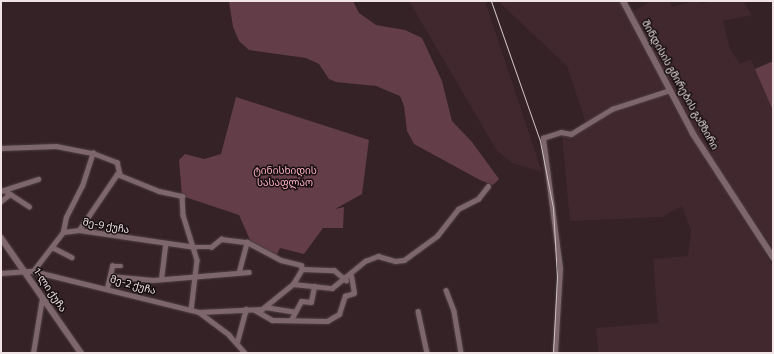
<!DOCTYPE html>
<meta charset="utf-8">
<style>
body{margin:0}
#map{position:relative;width:774px;height:354px;overflow:hidden;background:#342226;font-family:Commissioner,"Noto Sans Georgian",sans-serif}
div>[style]{position:absolute}
[style*='--x']{left:calc(var(--x)*1px);top:calc(var(--y)*1px);width:calc(var(--w)*1px);rotate:calc(var(--a)*1deg)}
.built>*{inset:0;background:#41282f}
.green>*{inset:0;background:#633d47}
.roads{filter:drop-shadow(0 0 1px #4e3f43) drop-shadow(0 0 1px #4e3f43)}
.minor>*{height:4.5px;margin:-2.25px;padding:0 2.25px;transform-origin:2.25px;border-radius:2.25px;background:#7d676c}
.secondary>*{height:6px;margin:-3px;padding:0 3px;transform-origin:3px;border-radius:3px;background:#7d676c}
.rail>*{height:1px;margin:-0.5px;padding:0 0.5px;transform-origin:0.5px;border-radius:0.5px;background:#cec0c3}
span{translate:-50% -50%;white-space:nowrap;text-align:center;line-height:1.15;-webkit-text-stroke:3px #160e10;paint-order:stroke}
.street-label{font-size:10px;color:#f1e4e7}
.park-label{font-size:10px;color:#fbafc1}
.frame{position:absolute;inset:0;border:2px solid #f1e4e7;pointer-events:none}
</style>
<div id="map">
<div class="built">
<div style="clip-path:polygon(409px 1px,485px 1px,542px 172px,513px 163px,497px 151px)"></div>
<div style="clip-path:polygon(498px 1px,621px 1px,665px 88px,608px 108px,586px 123px,567px 66px)"></div>
<div style="clip-path:polygon(651px 1px,670px 1px,672px 7px,695px 1px,700px 1px,701px 4px,711px 1px,743px 1px,752px 15px,723px 21px,730px 49px,740px 64px,751px 59px,773px 111px,773px 249px,695px 132px,632px 12px)"></div>
<div style="clip-path:polygon(662px 95px,668px 95px,773px 266px,773px 353px,598px 353px,596px 328px,658px 323px,653px 259px,688px 256px,691px 230px,682px 206px,662px 217px,570px 221px,562px 135px,572px 136px,612px 111px)"></div>
</div>
<div class="green">
<div style="clip-path:polygon(229px 1px,353px 1px,359px 13px,376px 25px,405px 30px,422px 38px,442px 81px,452px 121px,472px 142px,499px 179px,493px 185px,480px 180px,414px 144px,407px 131px,404px 106px,400px 96px,376px 86px,336px 82px,329px 79px,319px 64px,306px 58px,249px 50px,239px 41px,233px 27px)"></div>
<div style="clip-path:polygon(773px 61px,773px 136px,773px 111px,755px 69px)"></div>
<div style="clip-path:polygon(236px 97px,369px 140px,362px 194px,335px 209px,344px 207px,343px 228px,323px 228px,304px 254px,280px 248px,276px 257px,247px 242px,250px 240px,239px 215px,182px 196px,179px 160px,185px 154px,204px 159px,221px 154px)"></div>
</div>
<div class="roads">
<div class="minor">
<div style="--x:1;--y:148;--w:55;--a:-2.1"></div>
<div style="--x:56;--y:146;--w:38;--a:11"></div>
<div style="--x:93;--y:153;--w:26;--a:21"></div>
<div style="--x:117;--y:162;--w:12;--a:76"></div>
<div style="--x:4;--y:190;--w:30;--a:33"></div>
<div style="--x:1;--y:191;--w:39;--a:-18"></div>
<div style="--x:1;--y:201;--w:11;--a:-38"></div>
<div style="--x:79;--y:230;--w:68;--a:-55.8"></div>
<div style="--x:117;--y:174;--w:45;--a:22"></div>
<div style="--x:159;--y:191;--w:24;--a:12"></div>
<div style="--x:182;--y:196;--w:19;--a:87"></div>
<div style="--x:183;--y:215;--w:47;--a:72.7"></div>
<div style="--x:197;--y:260;--w:50;--a:96.8"></div>
<div style="--x:63;--y:232;--w:15;--a:-79"></div>
<div style="--x:66;--y:217;--w:35;--a:-63"></div>
<div style="--x:82;--y:186;--w:35;--a:-72"></div>
<div style="--x:52;--y:247;--w:22;--a:27"></div>
<div style="--x:33;--y:271;--w:49;--a:-52.4"></div>
<div style="--x:63;--y:232;--w:16;--a:-7"></div>
<div style="--x:79;--y:230;--w:117;--a:8.3"></div>
<div style="--x:195;--y:247;--w:16;--a:0"></div>
<div style="--x:211;--y:247;--w:13;--a:-39"></div>
<div style="--x:221;--y:239;--w:26;--a:7"></div>
<div style="--x:247;--y:242;--w:38;--a:28"></div>
<div style="--x:281;--y:260;--w:21;--a:14"></div>
<div style="--x:301;--y:265;--w:4;--a:76"></div>
<div style="--x:302;--y:269;--w:32;--a:2"></div>
<div style="--x:334;--y:270;--w:16;--a:40"></div>
<div style="--x:239;--y:271;--w:30;--a:-75"></div>
<div style="--x:1;--y:273;--w:32;--a:-4"></div>
<div style="--x:33;--y:271;--w:171;--a:13.9"></div>
<div style="--x:199;--y:312;--w:38;--a:37"></div>
<div style="--x:229;--y:335;--w:24;--a:48"></div>
<div style="--x:110;--y:276;--w:43;--a:5.3"></div>
<div style="--x:153;--y:280;--w:96;--a:-4.8"></div>
<div style="--x:161;--y:279;--w:35;--a:-83"></div>
<div style="--x:293;--y:284;--w:39;--a:6"></div>
<div style="--x:332;--y:288;--w:43;--a:-39.3"></div>
<div style="--x:365;--y:261;--w:14;--a:-21"></div>
<div style="--x:378;--y:256;--w:18;--a:16"></div>
<div style="--x:395;--y:261;--w:9;--a:-6"></div>
<div style="--x:404;--y:260;--w:41;--a:-36"></div>
<div style="--x:437;--y:236;--w:34;--a:-52"></div>
<div style="--x:458;--y:209;--w:22;--a:-27"></div>
<div style="--x:478;--y:199;--w:16;--a:-52"></div>
<div style="--x:107;--y:288;--w:23;--a:-77"></div>
<div style="--x:112;--y:266;--w:9;--a:0"></div>
<div style="--x:446;--y:290;--w:22;--a:69"></div>
<div style="--x:454;--y:311;--w:43;--a:80.5"></div>
<div style="--x:265;--y:307;--w:30;--a:9"></div>
<div style="--x:255;--y:310;--w:20;--a:30"></div>
<div style="--x:272;--y:320;--w:55;--a:1"></div>
<div style="--x:327;--y:321;--w:14;--a:-30"></div>
<div style="--x:339;--y:314;--w:19;--a:-72"></div>
<div style="--x:345;--y:296;--w:9;--a:-18"></div>
<div style="--x:354;--y:293;--w:17;--a:-100"></div>
<div style="--x:418;--y:311;--w:43;--a:77.9"></div>
<div style="--x:199;--y:312;--w:63;--a:-2.7"></div>
<div style="--x:262;--y:309;--w:40;--a:-39"></div>
<div style="--x:293;--y:284;--w:17;--a:-59"></div>
<div style="--x:291;--y:320;--w:21;--a:-62"></div>
<div style="--x:301;--y:301;--w:10;--a:6"></div>
<div style="--x:311;--y:302;--w:16;--a:-79"></div>
<div style="--x:237;--y:342;--w:34;--a:-75"></div>
<div style="--x:33;--y:353;--w:56;--a:-80.7"></div>
<div style="--x:555;--y:353;--w:85;--a:-86.6"></div>
<div style="--x:560;--y:268;--w:131;--a:-97.5"></div>
<div style="--x:543;--y:138;--w:19;--a:-18"></div>
<div style="--x:561;--y:132;--w:10;--a:11"></div>
<div style="--x:571;--y:134;--w:48;--a:-31.4"></div>
<div style="--x:612;--y:109;--w:61;--a:-18.1"></div>
</div>
<div class="secondary">
<div style="--x:623;--y:1;--w:150;--a:62.2"></div>
<div style="--x:693;--y:134;--w:147;--a:57"></div>
<div style="--x:1;--y:238;--w:140;--a:55.2"></div>
</div>
</div>
<div class="rail">
<div style="--x:491;--y:1;--w:148;--a:70.7"></div>
<div style="--x:540;--y:141;--w:68;--a:79"></div>
<div style="--x:553;--y:208;--w:69;--a:86.7"></div>
<div style="--x:557;--y:277;--w:76;--a:93"></div>
</div>
<div class="street-label">
<span style="left:680px;top:85px;rotate:61deg">შინდისის გმირების გამზირი</span>
<span style="left:106px;top:226px;rotate:10deg">მე-9 ქუჩა</span>
<span style="left:133px;top:285px;rotate:15deg">მე-2 ქუჩა</span>
<span style="left:50px;top:290px;rotate:56deg">1-ლი ქუჩა</span>
</div>
<div class="park-label">
<span style="left:285px;top:176px">ტინისხიდის<br>სასაფლაო</span>
</div>
<div class="frame"></div>
</div>
